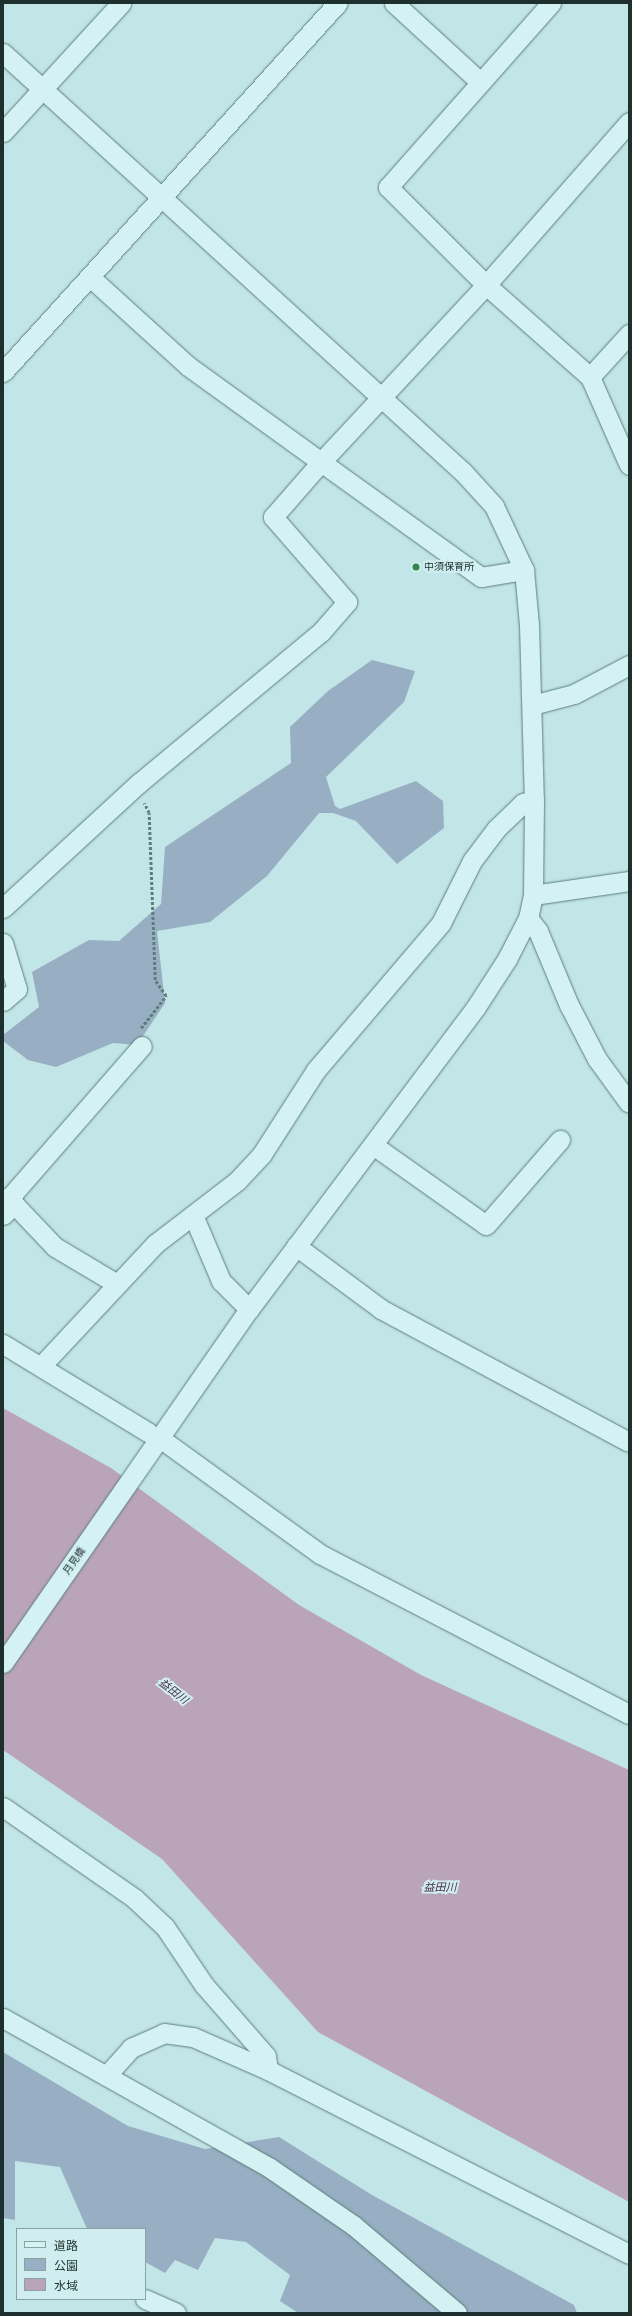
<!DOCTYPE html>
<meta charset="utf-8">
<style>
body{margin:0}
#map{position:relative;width:632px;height:2316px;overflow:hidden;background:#c2e5e7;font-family:"Roboto Serif","Noto Sans JP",serif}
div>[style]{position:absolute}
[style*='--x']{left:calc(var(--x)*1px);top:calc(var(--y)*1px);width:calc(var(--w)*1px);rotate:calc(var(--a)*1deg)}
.green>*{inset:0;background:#98afc3}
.water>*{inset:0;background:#baa4b9}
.path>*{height:2.5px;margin-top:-1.25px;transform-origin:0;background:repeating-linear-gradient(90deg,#5c7e7a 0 3px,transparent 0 5px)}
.roads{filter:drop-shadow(0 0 1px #5c7e7a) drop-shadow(0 0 1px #5c7e7a)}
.minor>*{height:19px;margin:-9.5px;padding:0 9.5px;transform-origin:9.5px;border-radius:9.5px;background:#d4f2f3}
.dots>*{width:11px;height:11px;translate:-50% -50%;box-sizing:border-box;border:2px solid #d0eef0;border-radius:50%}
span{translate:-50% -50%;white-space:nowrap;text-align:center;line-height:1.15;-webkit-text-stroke:4px #d0eef0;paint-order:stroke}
.poi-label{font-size:10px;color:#1e302d}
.left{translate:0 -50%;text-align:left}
.street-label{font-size:10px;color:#1e302d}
.water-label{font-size:11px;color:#4e2f45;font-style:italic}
.frame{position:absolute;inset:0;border:4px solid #1e302d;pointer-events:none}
.legend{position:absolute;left:16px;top:2228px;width:130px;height:72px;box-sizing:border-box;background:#d0eef0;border:1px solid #89a2a2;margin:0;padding:5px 7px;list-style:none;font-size:12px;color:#1e302d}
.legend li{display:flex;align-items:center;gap:8px;height:20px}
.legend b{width:20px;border:1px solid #89a2a2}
</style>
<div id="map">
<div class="green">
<div style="clip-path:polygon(372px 660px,415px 671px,404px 702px,326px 777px,335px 806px,340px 809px,416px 781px,443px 801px,444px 828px,397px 864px,356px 821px,333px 813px,319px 813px,267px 876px,210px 922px,157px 931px,165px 1003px,137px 1045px,113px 1043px,56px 1067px,28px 1060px,3px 1041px,3px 1035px,39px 1007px,32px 972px,89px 940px,119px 941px,161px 904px,165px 847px,291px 763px,290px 727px,328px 691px)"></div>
<div style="clip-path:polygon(3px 2052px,128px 2126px,205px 2149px,279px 2137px,372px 2195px,574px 2305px,577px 2313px,298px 2313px,280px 2301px,290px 2275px,246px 2242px,215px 2238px,198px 2270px,175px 2260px,165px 2273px,145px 2262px,145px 2229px,87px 2229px,60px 2167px,15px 2161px,15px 2220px,3px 2218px)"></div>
</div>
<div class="water">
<div style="clip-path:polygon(3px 1408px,111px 1468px,299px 1605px,421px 1675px,629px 1770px,629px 2202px,318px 2032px,162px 1859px,3px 1750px)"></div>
</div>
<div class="path">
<div style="--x:141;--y:1028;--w:41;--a:-52"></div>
<div style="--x:166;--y:996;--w:19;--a:-125"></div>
<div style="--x:155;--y:980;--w:167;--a:-92.1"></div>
<div style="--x:149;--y:813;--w:11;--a:-117"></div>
</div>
<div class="roads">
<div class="minor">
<div style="--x:394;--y:3;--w:115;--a:42.5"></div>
<div style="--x:551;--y:3;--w:246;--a:131.5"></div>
<div style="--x:388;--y:187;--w:139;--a:45"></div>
<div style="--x:486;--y:285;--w:139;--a:41.5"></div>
<div style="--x:590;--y:377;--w:96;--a:66.1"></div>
<div style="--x:3;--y:53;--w:622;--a:42.33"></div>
<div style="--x:463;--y:472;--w:46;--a:47.6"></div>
<div style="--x:494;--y:506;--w:71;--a:64.9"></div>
<div style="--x:524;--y:570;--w:55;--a:84.8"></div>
<div style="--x:529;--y:625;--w:175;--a:88.4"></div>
<div style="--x:534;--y:800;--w:95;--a:90.6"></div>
<div style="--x:533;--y:895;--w:24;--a:102"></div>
<div style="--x:528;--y:918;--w:46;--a:117.1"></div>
<div style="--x:507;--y:959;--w:57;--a:122.9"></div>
<div style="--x:476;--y:1007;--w:378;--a:126.9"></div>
<div style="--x:249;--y:1309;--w:431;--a:124.8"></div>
<div style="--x:3;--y:132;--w:175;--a:-47.5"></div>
<div style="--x:90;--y:277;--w:132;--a:42.2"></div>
<div style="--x:188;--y:366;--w:164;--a:35.8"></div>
<div style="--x:321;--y:462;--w:242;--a:-47"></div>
<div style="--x:486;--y:285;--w:217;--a:-48.7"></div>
<div style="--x:3;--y:372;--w:498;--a:-47.8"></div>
<div style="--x:590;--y:377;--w:58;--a:-47.8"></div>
<div style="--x:532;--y:705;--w:43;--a:-14.7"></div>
<div style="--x:574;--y:694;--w:62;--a:-27.8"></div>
<div style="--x:533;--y:895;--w:97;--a:-8.3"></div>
<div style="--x:3;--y:908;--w:185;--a:-42.6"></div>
<div style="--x:139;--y:783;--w:236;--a:-39.7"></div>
<div style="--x:321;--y:632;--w:40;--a:-49"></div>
<div style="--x:347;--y:602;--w:113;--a:-131"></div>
<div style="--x:273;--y:517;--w:73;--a:-48.9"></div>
<div style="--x:321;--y:462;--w:197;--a:35.7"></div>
<div style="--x:481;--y:577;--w:44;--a:-9.2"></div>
<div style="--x:528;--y:918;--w:16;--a:52"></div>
<div style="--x:538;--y:931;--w:80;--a:67.3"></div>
<div style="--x:569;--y:1005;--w:61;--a:62.6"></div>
<div style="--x:597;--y:1059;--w:54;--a:54"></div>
<div style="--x:3;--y:943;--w:48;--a:73.1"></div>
<div style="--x:17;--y:989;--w:18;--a:139"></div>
<div style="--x:373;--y:1145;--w:138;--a:35.3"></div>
<div style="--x:486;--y:1225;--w:113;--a:-49"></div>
<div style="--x:14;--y:1204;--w:9;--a:-111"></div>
<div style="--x:11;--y:1196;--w:199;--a:-48.9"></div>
<div style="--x:3;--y:1215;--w:16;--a:-45"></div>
<div style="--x:14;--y:1204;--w:59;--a:46.4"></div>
<div style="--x:55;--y:1247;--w:72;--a:30.8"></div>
<div style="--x:193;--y:1215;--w:72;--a:67"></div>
<div style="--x:221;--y:1281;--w:40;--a:45"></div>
<div style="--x:296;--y:1246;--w:106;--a:36.5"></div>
<div style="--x:381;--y:1309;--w:281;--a:28.2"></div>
<div style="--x:3;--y:1344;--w:170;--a:31.3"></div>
<div style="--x:41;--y:1366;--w:167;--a:-46.9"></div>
<div style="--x:155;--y:1244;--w:103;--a:-37.5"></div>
<div style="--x:237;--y:1181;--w:37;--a:-47"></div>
<div style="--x:262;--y:1154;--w:100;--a:-57.3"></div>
<div style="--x:316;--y:1070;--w:193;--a:-49.6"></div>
<div style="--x:441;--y:923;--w:69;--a:-63.4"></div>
<div style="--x:472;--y:861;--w:40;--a:-53"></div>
<div style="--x:496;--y:829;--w:37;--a:-44"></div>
<div style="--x:523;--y:803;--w:11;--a:-15"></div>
<div style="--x:168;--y:1444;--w:188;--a:35.9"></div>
<div style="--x:320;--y:1554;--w:348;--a:27.4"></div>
<div style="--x:3;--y:1807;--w:160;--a:34.8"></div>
<div style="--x:134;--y:1898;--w:42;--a:43.1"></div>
<div style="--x:165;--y:1927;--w:70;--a:56.1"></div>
<div style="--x:204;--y:1985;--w:94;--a:48.9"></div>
<div style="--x:266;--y:2056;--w:14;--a:82"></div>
<div style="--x:3;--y:2018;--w:306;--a:29.3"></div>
<div style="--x:270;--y:2168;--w:101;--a:34.5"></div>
<div style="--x:353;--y:2225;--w:136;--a:40.2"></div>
<div style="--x:106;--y:2076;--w:38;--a:-48"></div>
<div style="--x:131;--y:2048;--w:36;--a:-24"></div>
<div style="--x:164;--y:2033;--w:29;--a:8"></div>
<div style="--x:193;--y:2037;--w:82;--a:23.7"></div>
<div style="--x:268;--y:2070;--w:405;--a:27"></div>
<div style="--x:145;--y:2299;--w:34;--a:24"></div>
</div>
</div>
<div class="dots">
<div style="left:416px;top:567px;background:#348550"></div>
</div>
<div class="poi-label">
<span class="left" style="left:424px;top:567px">中須保育所</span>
</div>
<div class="street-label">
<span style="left:74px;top:1561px;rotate:-55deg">月見橋</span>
</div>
<div class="water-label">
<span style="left:173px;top:1692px;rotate:38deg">益田川</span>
<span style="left:440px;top:1888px">益田川</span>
</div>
<div class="frame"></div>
<ul class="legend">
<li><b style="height:5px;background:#d4f2f3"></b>道路</li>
<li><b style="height:11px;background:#98afc3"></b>公園</li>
<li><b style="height:11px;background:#baa4b9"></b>水域</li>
</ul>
</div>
